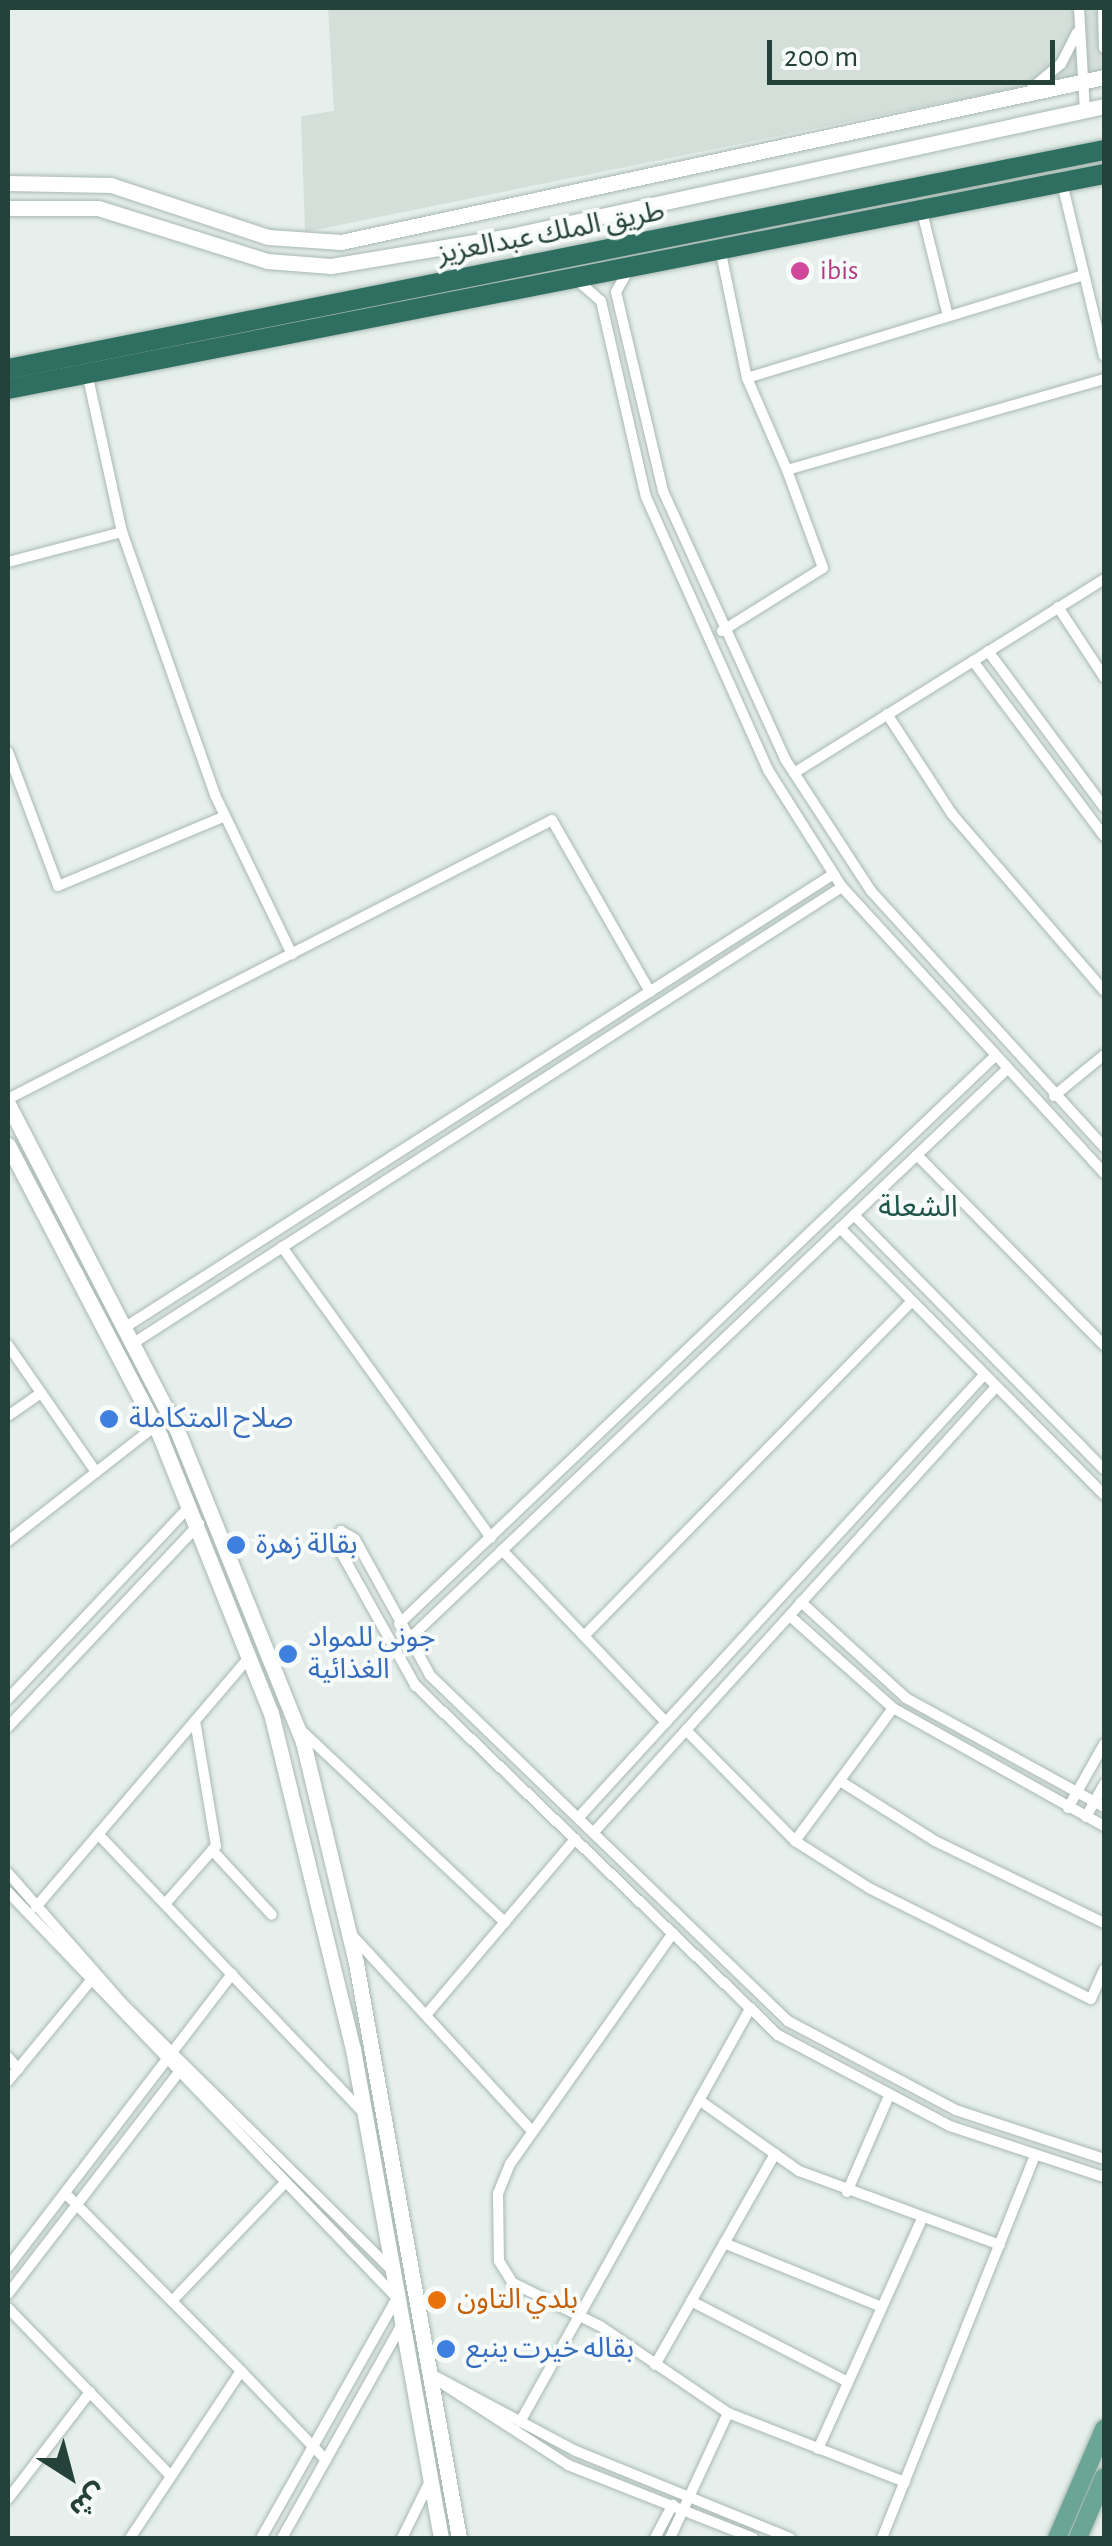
<!DOCTYPE html>
<meta charset="utf-8">
<style>
body{margin:0}
#map{position:relative;width:1112px;height:2546px;overflow:hidden;background:#e6efeb;font-family:"Alegreya Sans","Noto Sans Arabic",sans-serif}
div>[style]{position:absolute}
[style*='--x']{left:calc(var(--x)*1px);top:calc(var(--y)*1px);width:calc(var(--w)*1px);rotate:calc(var(--a)*1deg)}
.built>*{inset:0;background:#d4dfda}
.roads{filter:drop-shadow(0 0 2px #a8b8b2) drop-shadow(0 0 2px #a8b8b2)}
.street>*{height:10px;margin:-5px;padding:0 5px;transform-origin:5px;border-radius:5px;background:#fff}
.secondary>*{height:15px;margin:-7.5px;padding:0 7.5px;transform-origin:7.5px;border-radius:7.5px;background:#fff}
.primary>*{height:18px;margin:-9px;padding:0 9px;transform-origin:9px;border-radius:9px;background:#6aa596}
.highway>*{height:20px;margin:-10px;padding:0 10px;transform-origin:10px;border-radius:10px;background:#2f6f62}
.dots>*{width:28px;height:28px;translate:-50% -50%;box-sizing:border-box;border:5px solid #f7fbf9;border-radius:50%}
span{translate:-50% -50%;white-space:nowrap;text-align:center;line-height:1.15;-webkit-text-stroke:8px #f7fbf9;paint-order:stroke}
.street-label{font-size:28px;color:#24423a}
.hotel-label{font-size:28px;color:#b23c85}
.left{translate:0 -50%;text-align:left}
.shop-label{font-size:28px;color:#366cbe}
.food-label{font-size:28px;color:#c56008}
.neighbourhood-label{font-size:30px;color:#1f5548}
.frame{position:absolute;inset:0;border:10px solid #24423a;pointer-events:none}
.north{position:absolute;left:20px;top:2426px;width:100px;height:100px;-webkit-text-stroke:8px #f7fbf9;paint-order:stroke;rotate:144deg;font-size:28px;font-weight:700;line-height:40px;text-align:center;color:#24423a}
.north::after{content:'';display:block;margin:auto;width:35px;height:45px;background:#24423a;clip-path:polygon(50% 0,100% 100%,50% 72%,0 100%)}
.scale{position:absolute;left:767px;top:40px;width:288px;height:45px;box-sizing:border-box;border:5px solid #24423a;border-top:0;padding-left:12px;font-size:30px;line-height:35px;white-space:nowrap;color:#24423a;-webkit-text-stroke:8px #f7fbf9;paint-order:stroke}
</style>
<div id="map">
<div class="built">
<div style="clip-path:polygon(328px 8px,1104px 8px,1104px 70px,305px 232px,301px 116px,334px 111px)"></div>
</div>
<div class="roads">
<div class="street">
<div style="--x:1079;--y:8;--w:103;--a:86.7"></div>
<div style="--x:1103;--y:8;--w:40;--a:88.6"></div>
<div style="--x:1032;--y:88;--w:38;--a:-40"></div>
<div style="--x:1061;--y:64;--w:35;--a:-63"></div>
<div style="--x:1062;--y:183;--w:178;--a:76.4"></div>
<div style="--x:922;--y:212;--w:103;--a:76"></div>
<div style="--x:721;--y:253;--w:128;--a:78.3"></div>
<div style="--x:747;--y:378;--w:100;--a:66.5"></div>
<div style="--x:787;--y:470;--w:330;--a:-16"></div>
<div style="--x:628;--y:271;--w:24;--a:120"></div>
<div style="--x:616;--y:292;--w:204;--a:76.7"></div>
<div style="--x:663;--y:491;--w:294;--a:65.5"></div>
<div style="--x:785;--y:759;--w:158;--a:56.9"></div>
<div style="--x:871;--y:891;--w:346;--a:47.7"></div>
<div style="--x:578;--y:281;--w:30;--a:41"></div>
<div style="--x:601;--y:301;--w:201;--a:77.1"></div>
<div style="--x:646;--y:497;--w:299;--a:65.9"></div>
<div style="--x:768;--y:770;--w:138;--a:57.7"></div>
<div style="--x:842;--y:887;--w:388;--a:47.5"></div>
<div style="--x:87;--y:373;--w:163;--a:77.6"></div>
<div style="--x:122;--y:532;--w:279;--a:70.5"></div>
<div style="--x:215;--y:795;--w:177;--a:64.2"></div>
<div style="--x:747;--y:378;--w:351;--a:-17"></div>
<div style="--x:8;--y:562;--w:118;--a:-14.7"></div>
<div style="--x:1058;--y:607;--w:84;--a:56.7"></div>
<div style="--x:722;--y:631;--w:119;--a:-32"></div>
<div style="--x:823;--y:568;--w:104;--a:-110.2"></div>
<div style="--x:988;--y:651;--w:194;--a:53.4"></div>
<div style="--x:973;--y:661;--w:219;--a:53.2"></div>
<div style="--x:887;--y:714;--w:119;--a:57"></div>
<div style="--x:952;--y:814;--w:233;--a:49.3"></div>
<div style="--x:8;--y:752;--w:143;--a:69.5"></div>
<div style="--x:58;--y:886;--w:181;--a:-22.7"></div>
<div style="--x:794;--y:773;--w:366;--a:-32"></div>
<div style="--x:1054;--y:1096;--w:65;--a:-39.4"></div>
<div style="--x:8;--y:1099;--w:611;--a:-27.15"></div>
<div style="--x:552;--y:820;--w:198;--a:60.3"></div>
<div style="--x:917;--y:1155;--w:267;--a:45.5"></div>
<div style="--x:854;--y:1215;--w:356;--a:45.5"></div>
<div style="--x:840;--y:1228;--w:375;--a:45.3"></div>
<div style="--x:282;--y:1247;--w:358;--a:54.3"></div>
<div style="--x:124;--y:1328;--w:841;--a:-32.61"></div>
<div style="--x:132;--y:1344;--w:844;--a:-32.77"></div>
<div style="--x:8;--y:1345;--w:155;--a:55.3"></div>
<div style="--x:8;--y:1416;--w:40;--a:-34.9"></div>
<div style="--x:8;--y:1541;--w:187;--a:-38"></div>
<div style="--x:502;--y:1550;--w:238;--a:46.4"></div>
<div style="--x:801;--y:1602;--w:142;--a:42.4"></div>
<div style="--x:906;--y:1698;--w:226;--a:28.8"></div>
<div style="--x:790;--y:1616;--w:138;--a:41.8"></div>
<div style="--x:893;--y:1708;--w:242;--a:29.2"></div>
<div style="--x:399;--y:1624;--w:820;--a:-43.62"></div>
<div style="--x:584;--y:1636;--w:467;--a:-45.6"></div>
<div style="--x:408;--y:1640;--w:825;--a:-43.62"></div>
<div style="--x:8;--y:1699;--w:265;--a:-46.7"></div>
<div style="--x:8;--y:1727;--w:279;--a:-46.7"></div>
<div style="--x:686;--y:1730;--w:156;--a:45.5"></div>
<div style="--x:795;--y:1841;--w:88;--a:32.4"></div>
<div style="--x:869;--y:1888;--w:248;--a:26.6"></div>
<div style="--x:1091;--y:1999;--w:32;--a:-66"></div>
<div style="--x:302;--y:1731;--w:279;--a:43.3"></div>
<div style="--x:840;--y:1781;--w:112;--a:32.3"></div>
<div style="--x:935;--y:1841;--w:188;--a:25.9"></div>
<div style="--x:1068;--y:1808;--w:73;--a:-60.6"></div>
<div style="--x:579;--y:1817;--w:597;--a:-47.51"></div>
<div style="--x:1086;--y:1817;--w:38;--a:-61"></div>
<div style="--x:594;--y:1832;--w:597;--a:-47.92"></div>
<div style="--x:98;--y:1834;--w:384;--a:46.4"></div>
<div style="--x:795;--y:1841;--w:165;--a:-53.6"></div>
<div style="--x:212;--y:1850;--w:88;--a:47.3"></div>
<div style="--x:8;--y:1873;--w:174;--a:48.7"></div>
<div style="--x:123;--y:2004;--w:378;--a:44.7"></div>
<div style="--x:8;--y:1892;--w:562;--a:46.23"></div>
<div style="--x:397;--y:2298;--w:276;--a:119.5"></div>
<div style="--x:165;--y:1904;--w:77;--a:-48.7"></div>
<div style="--x:216;--y:1846;--w:127;--a:-99.5"></div>
<div style="--x:36;--y:1907;--w:330;--a:-49.5"></div>
<div style="--x:350;--y:1933;--w:269;--a:47.4"></div>
<div style="--x:673;--y:1933;--w:283;--a:125.2"></div>
<div style="--x:510;--y:2164;--w:31;--a:112"></div>
<div style="--x:498;--y:2193;--w:68;--a:89.2"></div>
<div style="--x:499;--y:2261;--w:26;--a:58"></div>
<div style="--x:513;--y:2283;--w:97;--a:26.3"></div>
<div style="--x:600;--y:2326;--w:155;--a:34.2"></div>
<div style="--x:728;--y:2413;--w:190;--a:21.3"></div>
<div style="--x:426;--y:2015;--w:231;--a:-49.7"></div>
<div style="--x:8;--y:2057;--w:16;--a:50"></div>
<div style="--x:8;--y:2081;--w:132;--a:-50.5"></div>
<div style="--x:699;--y:2100;--w:123;--a:35.4"></div>
<div style="--x:799;--y:2171;--w:214;--a:20.2"></div>
<div style="--x:1104;--y:2159;--w:156;--a:-161.7"></div>
<div style="--x:956;--y:2110;--w:190;--a:-152.1"></div>
<div style="--x:788;--y:2021;--w:498;--a:-136"></div>
<div style="--x:430;--y:1675;--w:155;--a:-118.9"></div>
<div style="--x:355;--y:1539;--w:16;--a:-150"></div>
<div style="--x:341;--y:1531;--w:16;--a:101"></div>
<div style="--x:338;--y:1547;--w:158;--a:60.8"></div>
<div style="--x:415;--y:1685;--w:504;--a:43.96"></div>
<div style="--x:778;--y:2035;--w:195;--a:27.9"></div>
<div style="--x:950;--y:2126;--w:162;--a:18.3"></div>
<div style="--x:847;--y:2192;--w:105;--a:-66.4"></div>
<div style="--x:65;--y:2193;--w:250;--a:45.3"></div>
<div style="--x:241;--y:2371;--w:201;--a:123.6"></div>
<div style="--x:724;--y:2243;--w:170;--a:22.1"></div>
<div style="--x:8;--y:2267;--w:369;--a:-52.6"></div>
<div style="--x:8;--y:2294;--w:279;--a:-52.4"></div>
<div style="--x:172;--y:2301;--w:162;--a:-46.3"></div>
<div style="--x:691;--y:2301;--w:177;--a:27.3"></div>
<div style="--x:8;--y:2308;--w:234;--a:45.9"></div>
<div style="--x:655;--y:2365;--w:243;--a:-60.4"></div>
<div style="--x:241;--y:2371;--w:123;--a:46.3"></div>
<div style="--x:431;--y:2374;--w:164;--a:28"></div>
<div style="--x:576;--y:2451;--w:231;--a:22.1"></div>
<div style="--x:443;--y:2384;--w:149;--a:32.9"></div>
<div style="--x:568;--y:2465;--w:199;--a:21.5"></div>
<div style="--x:520;--y:2422;--w:474;--a:-60.9"></div>
<div style="--x:818;--y:2449;--w:252;--a:-65.7"></div>
<div style="--x:8;--y:2499;--w:135;--a:-52.5"></div>
<div style="--x:282;--y:2538;--w:245;--a:-60.7"></div>
<div style="--x:402;--y:2538;--w:64;--a:-63.8"></div>
<div style="--x:655;--y:2538;--w:38;--a:-62"></div>
<div style="--x:670;--y:2538;--w:138;--a:-65.1"></div>
<div style="--x:882;--y:2538;--w:412;--a:-68.2"></div>
</div>
<div class="secondary">
<div style="--x:8;--y:183;--w:103;--a:1.1"></div>
<div style="--x:111;--y:185;--w:165;--a:18.3"></div>
<div style="--x:268;--y:237;--w:73;--a:3.9"></div>
<div style="--x:341;--y:242;--w:781;--a:-12.2"></div>
<div style="--x:8;--y:208;--w:90;--a:0"></div>
<div style="--x:98;--y:208;--w:177;--a:17.4"></div>
<div style="--x:267;--y:261;--w:64;--a:4.5"></div>
<div style="--x:331;--y:266;--w:181;--a:-9.5"></div>
<div style="--x:510;--y:236;--w:608;--a:-12.34"></div>
<div style="--x:8;--y:1104;--w:367;--a:62.6"></div>
<div style="--x:177;--y:1430;--w:336;--a:68"></div>
<div style="--x:303;--y:1742;--w:227;--a:76.5"></div>
<div style="--x:356;--y:1963;--w:584;--a:79.84"></div>
<div style="--x:8;--y:1145;--w:328;--a:62.4"></div>
<div style="--x:160;--y:1436;--w:298;--a:68.2"></div>
<div style="--x:271;--y:1713;--w:346;--a:76.3"></div>
<div style="--x:353;--y:2049;--w:497;--a:79.8"></div>
</div>
<div class="primary">
<div style="--x:1057;--y:2538;--w:119;--a:-66.7"></div>
<div style="--x:1078;--y:2538;--w:66;--a:-66.9"></div>
</div>
<div class="highway">
<div style="--x:8;--y:369;--w:1118;--a:-11.3"></div>
<div style="--x:8;--y:389;--w:1117;--a:-11.1"></div>
</div>
</div>
<div class="dots">
<div style="left:800px;top:271px;background:#d1479c"></div>
<div style="left:109px;top:1419px;background:#3f7fe0"></div>
<div style="left:236px;top:1545px;background:#3f7fe0"></div>
<div style="left:288px;top:1654px;background:#3f7fe0"></div>
<div style="left:437px;top:2300px;background:#e8710a"></div>
<div style="left:446px;top:2349px;background:#3f7fe0"></div>
</div>
<div class="street-label">
<span style="left:551px;top:233px;rotate:-11deg">طريق الملك عبدالعزيز</span>
</div>
<div class="hotel-label">
<span class="left" style="left:820px;top:271px">ibis</span>
</div>
<div class="shop-label">
<span class="left" style="left:129px;top:1419px">صلاح المتكاملة</span>
<span class="left" style="left:256px;top:1545px">بقالة زهرة</span>
<span class="left" style="left:308px;top:1654px">جوني للمواد<br>الغذائية</span>
<span class="left" style="left:466px;top:2349px">بقاله خيرت ينبع</span>
</div>
<div class="food-label">
<span class="left" style="left:457px;top:2300px">بلدي التاون</span>
</div>
<div class="neighbourhood-label">
<span style="left:918px;top:1207px">الشعلة</span>
</div>
<div class="frame"></div>
<div class="north">ش</div>
<div class="scale">200 m</div>
</div>
